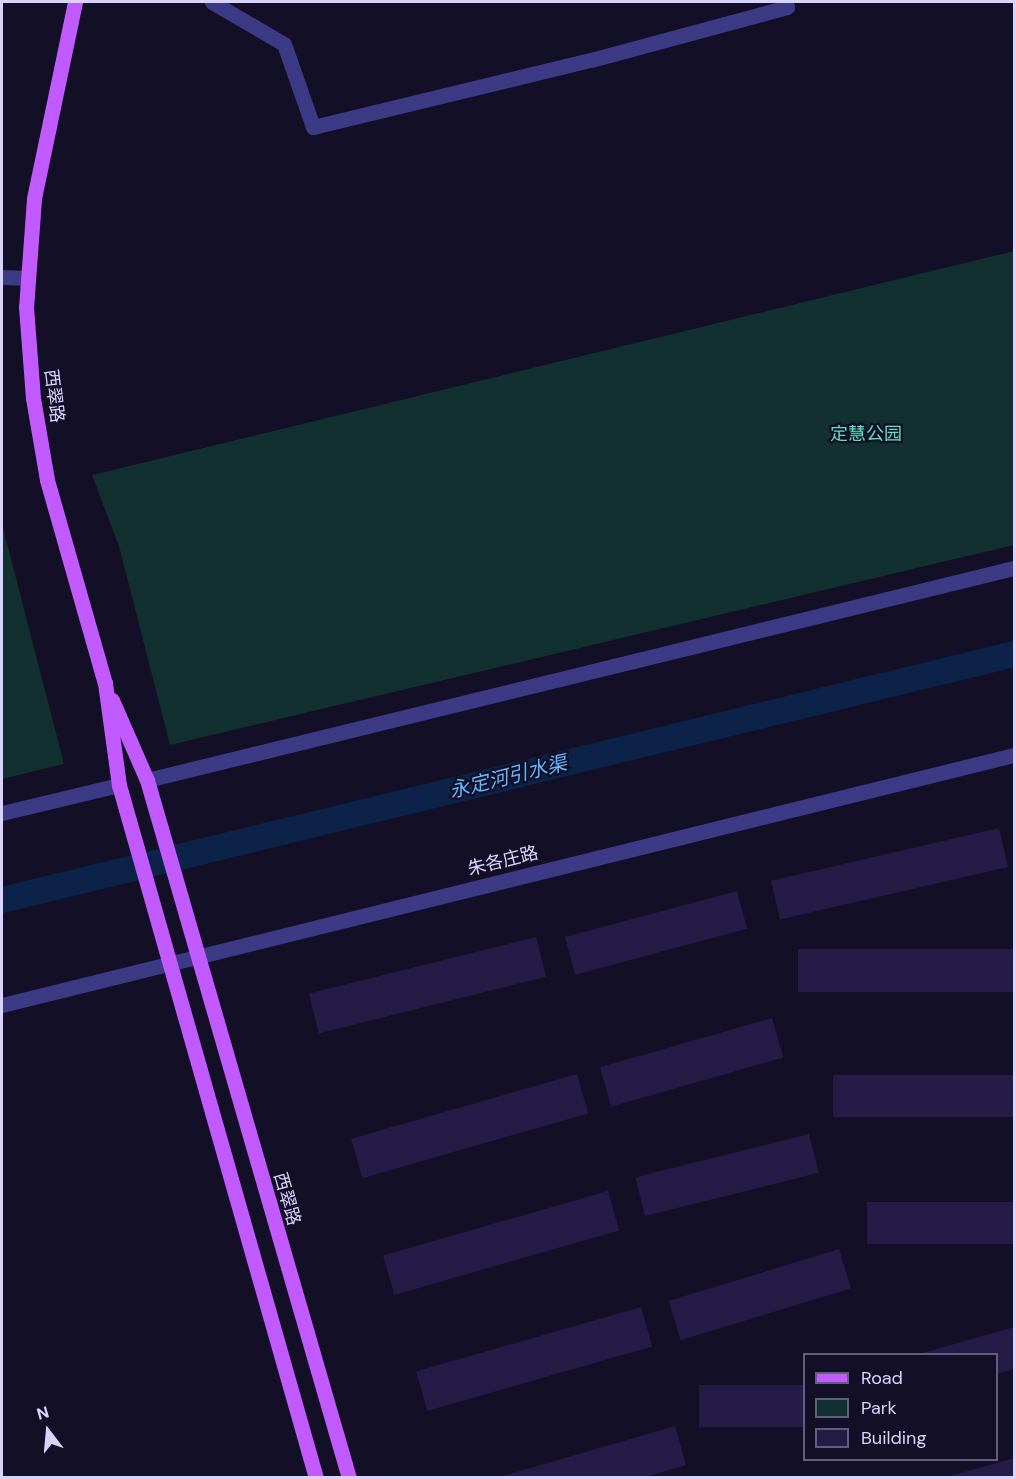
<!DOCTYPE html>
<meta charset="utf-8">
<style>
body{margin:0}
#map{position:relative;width:1016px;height:1479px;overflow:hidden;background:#130f26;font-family:"DM Sans","Noto Sans SC",sans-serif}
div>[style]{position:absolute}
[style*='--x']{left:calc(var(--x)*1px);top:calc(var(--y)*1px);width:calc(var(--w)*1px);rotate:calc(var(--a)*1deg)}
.green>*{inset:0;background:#12302f}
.canal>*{height:26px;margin:-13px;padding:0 13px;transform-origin:13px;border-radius:13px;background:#0c2248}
.building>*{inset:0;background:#241b47;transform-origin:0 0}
.minor>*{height:15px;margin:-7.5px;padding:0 7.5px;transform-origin:7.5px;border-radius:7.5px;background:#3d3a85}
.major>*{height:15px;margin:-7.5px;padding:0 7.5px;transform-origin:7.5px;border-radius:7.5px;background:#c25bff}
span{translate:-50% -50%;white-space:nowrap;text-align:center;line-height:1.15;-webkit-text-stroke:4.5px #130f26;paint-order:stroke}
.street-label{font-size:18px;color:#d9d4ff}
.park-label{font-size:18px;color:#5fe0c0}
.water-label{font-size:20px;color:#62b6ff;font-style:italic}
.frame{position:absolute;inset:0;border:3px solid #d9d4ff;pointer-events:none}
.legend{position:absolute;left:803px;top:1353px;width:195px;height:108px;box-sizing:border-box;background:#130f26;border:2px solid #625e7d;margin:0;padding:8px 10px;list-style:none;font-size:18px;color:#d9d4ff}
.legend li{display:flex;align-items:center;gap:12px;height:30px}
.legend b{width:30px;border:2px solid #625e7d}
.north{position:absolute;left:18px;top:1401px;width:60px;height:60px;-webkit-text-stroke:4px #130f26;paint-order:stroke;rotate:344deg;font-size:16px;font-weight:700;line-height:24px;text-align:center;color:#d9d4ff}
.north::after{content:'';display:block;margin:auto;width:21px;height:27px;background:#d9d4ff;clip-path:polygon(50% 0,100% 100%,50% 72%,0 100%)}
</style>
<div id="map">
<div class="green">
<div style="clip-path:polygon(1014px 251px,1014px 545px,170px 745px,119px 546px,92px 475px)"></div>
<div style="clip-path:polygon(2px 524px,64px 764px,2px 779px)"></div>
</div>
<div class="canal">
<div style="--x:2;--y:900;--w:1041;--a:-13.66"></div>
</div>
<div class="building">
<div style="left:999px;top:828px;width:40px;height:234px;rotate:77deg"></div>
<div style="left:737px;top:891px;width:39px;height:178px;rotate:75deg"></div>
<div style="left:536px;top:937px;width:41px;height:234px;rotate:76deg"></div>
<div style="left:1014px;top:949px;width:43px;height:216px;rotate:90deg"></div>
<div style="left:772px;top:1018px;width:41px;height:179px;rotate:74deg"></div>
<div style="left:577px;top:1074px;width:41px;height:235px;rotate:74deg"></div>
<div style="left:1014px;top:1075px;width:42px;height:181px;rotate:90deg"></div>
<div style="left:809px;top:1134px;width:40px;height:179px;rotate:76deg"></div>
<div style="left:608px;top:1191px;width:41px;height:234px;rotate:74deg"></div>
<div style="left:1014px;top:1202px;width:42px;height:147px;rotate:90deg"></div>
<div style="left:839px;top:1249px;width:41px;height:178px;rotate:73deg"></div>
<div style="left:641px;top:1307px;width:41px;height:234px;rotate:74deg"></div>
<div style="clip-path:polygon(1014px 1327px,1014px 1369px,996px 1374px,996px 1354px,919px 1354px)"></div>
<div style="left:804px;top:1385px;width:42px;height:105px;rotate:90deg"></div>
<div style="clip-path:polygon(675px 1426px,686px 1465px,642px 1478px,496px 1478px)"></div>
<div style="clip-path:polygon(1014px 1458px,1014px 1478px,947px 1478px,947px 1477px)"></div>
</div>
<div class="minor">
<div style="--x:212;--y:2;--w:83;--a:30.3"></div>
<div style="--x:284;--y:44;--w:88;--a:70.7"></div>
<div style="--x:313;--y:127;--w:286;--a:-13.6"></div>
<div style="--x:591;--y:60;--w:203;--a:-15.1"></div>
<div style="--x:787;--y:7;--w:5;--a:-112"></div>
<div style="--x:2;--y:277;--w:26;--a:2"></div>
<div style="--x:147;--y:780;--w:893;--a:-13.74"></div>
<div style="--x:2;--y:813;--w:120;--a:-13.5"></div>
<div style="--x:2;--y:1005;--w:1042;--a:-13.88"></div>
</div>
<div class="major">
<div style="--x:75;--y:2;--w:201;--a:101.8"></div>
<div style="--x:34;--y:199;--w:108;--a:94.2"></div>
<div style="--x:26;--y:307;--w:91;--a:85.6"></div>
<div style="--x:33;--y:398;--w:83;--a:80.3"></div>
<div style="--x:47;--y:480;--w:211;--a:74.1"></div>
<div style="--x:105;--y:683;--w:103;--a:82.2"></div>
<div style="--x:119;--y:785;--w:720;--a:74.13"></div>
<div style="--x:112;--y:700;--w:87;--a:66.4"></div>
<div style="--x:147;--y:780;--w:727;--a:73.86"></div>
</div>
<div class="street-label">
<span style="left:54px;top:396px;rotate:83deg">西翠路</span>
<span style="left:503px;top:861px;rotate:-14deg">朱各庄路</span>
<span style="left:287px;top:1199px;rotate:74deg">西翠路</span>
</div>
<div class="park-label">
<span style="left:866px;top:434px">定慧公园</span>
</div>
<div class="water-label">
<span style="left:508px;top:777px;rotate:-14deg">永定河引水渠</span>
</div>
<div class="frame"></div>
<ul class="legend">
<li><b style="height:8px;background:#c25bff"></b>Road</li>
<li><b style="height:16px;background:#12302f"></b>Park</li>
<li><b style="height:16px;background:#241b47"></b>Building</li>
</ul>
<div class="north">N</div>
</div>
